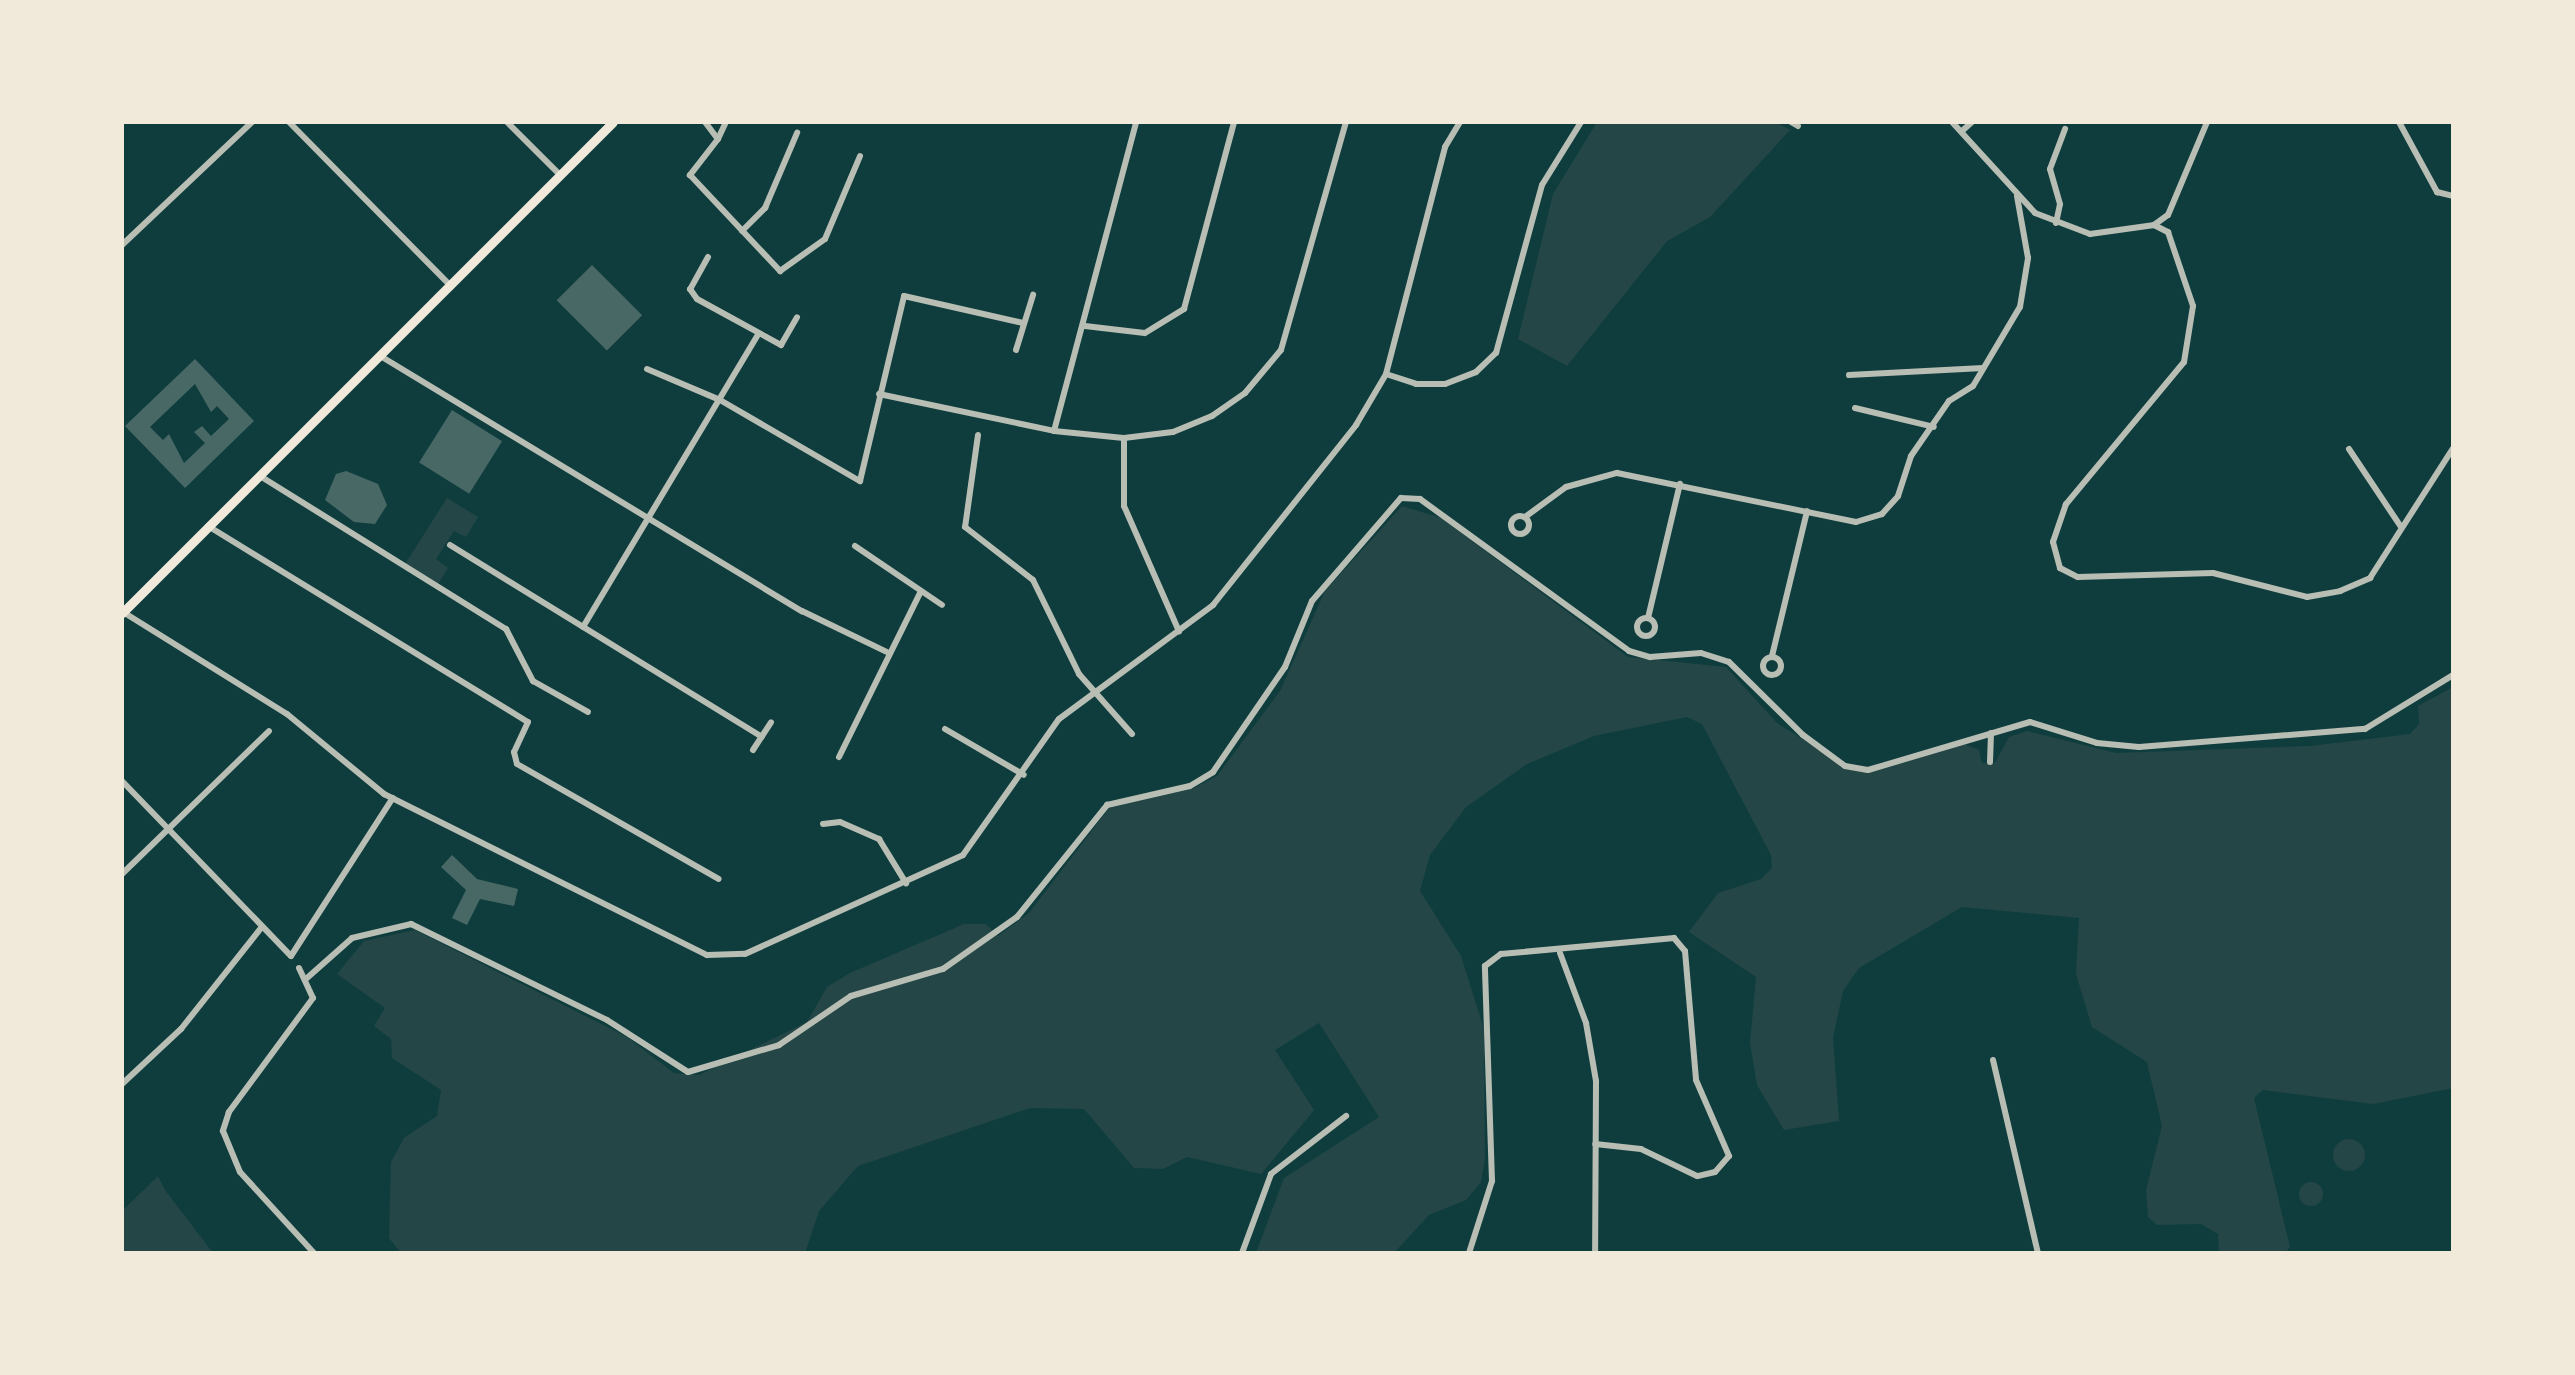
<!DOCTYPE html>
<style>
body{margin:0}
#map{position:relative;width:2575px;height:1375px;overflow:hidden;background:#0f3d3e;font-family:Signika,sans-serif}
div>[style]{position:absolute}
[style*='--x']{left:calc(var(--x)*1px);top:calc(var(--y)*1px);width:calc(var(--w)*1px);rotate:calc(var(--a)*1deg)}
.green>*{inset:0;background:#244646}
.round{border-radius:50%}
.building>*{inset:0;background:#486865;transform-origin:0 0}
.minor>*{height:6px;margin:-3px;padding:0 3px;transform-origin:3px;border-radius:3px;background:#b8beb3}
.minor>.ring{margin:-3px;padding:0;box-sizing:content-box;background:none;border:6px solid #b8beb3;border-radius:50%}
.primary>*{height:9px;margin:-4.5px;padding:0 4.5px;transform-origin:4.5px;border-radius:4.5px;background:#f1e9da}
span{translate:-50% -50%;white-space:nowrap;text-align:center;line-height:1.15;-webkit-text-stroke:8px #f1e9da;paint-order:stroke}
.frame{position:absolute;inset:0;border:124px solid #f1e9da;pointer-events:none}
</style>
<div id="map">
<div class="green">
<div style="clip-path:polygon(1597px 122px,1776px 122px,1790px 130px,1710px 217px,1667px 241px,1567px 366px,1518px 339px,1553px 194px)"></div>
<div style="clip-path:polygon(447px 498px,478px 517px,466px 537px,454px 531px,436px 559px,448px 568px,438px 584px,405px 564px)"></div>
<div style="clip-path:polygon(1402px 506px,1441px 518px,1628px 657px,1726px 667px,1777px 723px,1841px 763px,1872px 767px,1964px 744px,1979px 750px,1982px 763px,1995px 763px,2009px 737px,2027px 731px,2116px 753px,2310px 746px,2410px 734px,2419px 724px,2418px 706px,2453px 687px,2453px 1088px,2373px 1104px,2263px 1090px,2254px 1098px,2290px 1247px,2285px 1253px,2219px 1253px,2218px 1234px,2201px 1224px,2157px 1225px,2148px 1217px,2146px 1190px,2162px 1126px,2147px 1062px,2092px 1027px,2076px 974px,2079px 918px,1962px 907px,1859px 968px,1843px 991px,1833px 1038px,1839px 1121px,1784px 1130px,1757px 1085px,1750px 1043px,1756px 977px,1689px 932px,1718px 893px,1761px 879px,1772px 868px,1771px 855px,1702px 724px,1687px 717px,1594px 736px,1527px 764px,1466px 807px,1430px 855px,1420px 891px,1461px 956px,1484px 1029px,1485px 1158px,1481px 1182px,1466px 1200px,1429px 1215px,1394px 1253px,1256px 1253px,1284px 1178px,1379px 1117px,1319px 1023px,1275px 1050px,1314px 1110px,1261px 1174px,1187px 1157px,1163px 1169px,1134px 1168px,1084px 1109px,1030px 1108px,858px 1166px,819px 1211px,805px 1253px,401px 1253px,389px 1238px,391px 1162px,404px 1138px,437px 1116px,441px 1090px,392px 1058px,391px 1039px,374px 1026px,385px 1008px,337px 974px,364px 941px,415px 930px,627px 1037px,674px 1073px,699px 1075px,807px 1022px,827px 987px,850px 973px,964px 924px,986px 924px,998px 936px,1029px 913px,1110px 807px,1192px 789px,1217px 776px,1280px 691px,1325px 591px)"></div>
<div class="round" style="left:2333px;top:1139px;width:32px;height:32px"></div>
<div style="clip-path:polygon(158px 1176px,165px 1190px,213px 1253px,122px 1253px,122px 1211px)"></div>
<div class="round" style="left:2299px;top:1182px;width:24px;height:24px"></div>
</div>
<div class="building">
<div style="left:592px;top:265px;width:71px;height:50px;rotate:45deg"></div>
<div style="clip-path:polygon(evenodd,195px 359px,254px 421px,185px 488px,125px 426px,195px 359px,195px 384px,211px 412px,217px 406px,229px 419px,211px 436px,202px 426px,194px 432px,205px 443px,184px 463px,169px 434px,163px 440px,150px 427px,195px 384px)"></div>
<div style="left:452px;top:410px;width:59px;height:62px;rotate:32deg"></div>
<div style="clip-path:polygon(346px 471px,378px 484px,387px 505px,375px 524px,354px 522px,325px 500px,336px 474px)"></div>
<div style="clip-path:polygon(452px 855px,477px 879px,518px 889px,514px 906px,480px 899px,467px 925px,452px 918px,466px 890px,441px 867px)"></div>
</div>
<div class="minor">
<div style="--x:289;--y:122;--w:231;--a:45.4"></div>
<div style="--x:507;--y:122;--w:76;--a:45"></div>
<div style="--x:705;--y:122;--w:21;--a:53"></div>
<div style="--x:718;--y:139;--w:46;--a:127.9"></div>
<div style="--x:690;--y:175;--w:132;--a:46.8"></div>
<div style="--x:780;--y:271;--w:55;--a:-35.4"></div>
<div style="--x:825;--y:239;--w:90;--a:-67.1"></div>
<div style="--x:1791;--y:122;--w:8;--a:30"></div>
<div style="--x:1952;--y:122;--w:123;--a:47.6"></div>
<div style="--x:2035;--y:213;--w:59;--a:20.9"></div>
<div style="--x:2090;--y:234;--w:65;--a:-8"></div>
<div style="--x:2154;--y:225;--w:17;--a:-36"></div>
<div style="--x:2168;--y:215;--w:101;--a:-67.2"></div>
<div style="--x:2399;--y:122;--w:80;--a:61.5"></div>
<div style="--x:2437;--y:192;--w:16;--a:14"></div>
<div style="--x:1962;--y:131;--w:13;--a:-42"></div>
<div style="--x:718;--y:139;--w:19;--a:-65"></div>
<div style="--x:2056;--y:223;--w:19;--a:-78"></div>
<div style="--x:2060;--y:204;--w:36;--a:-106"></div>
<div style="--x:2050;--y:169;--w:43;--a:-69.4"></div>
<div style="--x:2154;--y:225;--w:16;--a:27"></div>
<div style="--x:2168;--y:232;--w:78;--a:71.3"></div>
<div style="--x:2193;--y:306;--w:57;--a:99.1"></div>
<div style="--x:2184;--y:362;--w:185;--a:129.7"></div>
<div style="--x:2066;--y:504;--w:40;--a:108.9"></div>
<div style="--x:2053;--y:542;--w:27;--a:75"></div>
<div style="--x:2060;--y:568;--w:20;--a:27"></div>
<div style="--x:2078;--y:577;--w:135;--a:-1.7"></div>
<div style="--x:2213;--y:573;--w:97;--a:14.3"></div>
<div style="--x:2307;--y:597;--w:34;--a:-10"></div>
<div style="--x:2340;--y:591;--w:33;--a:-23"></div>
<div style="--x:2370;--y:578;--w:154;--a:-57.4"></div>
<div style="--x:742;--y:231;--w:33;--a:-45"></div>
<div style="--x:765;--y:208;--w:82;--a:-66.9"></div>
<div style="--x:122;--y:245;--w:179;--a:-43.4"></div>
<div style="--x:708;--y:257;--w:37;--a:119"></div>
<div style="--x:690;--y:289;--w:12;--a:55"></div>
<div style="--x:697;--y:299;--w:96;--a:28.7"></div>
<div style="--x:781;--y:345;--w:32;--a:-60"></div>
<div style="--x:1085;--y:326;--w:60;--a:6.7"></div>
<div style="--x:1145;--y:333;--w:46;--a:-31.6"></div>
<div style="--x:1184;--y:309;--w:194;--a:-75"></div>
<div style="--x:1016;--y:350;--w:58;--a:-72.8"></div>
<div style="--x:382;--y:357;--w:491;--a:31.2"></div>
<div style="--x:802;--y:611;--w:94;--a:25.8"></div>
<div style="--x:647;--y:369;--w:79;--a:23"></div>
<div style="--x:720;--y:400;--w:162;--a:30.1"></div>
<div style="--x:860;--y:481;--w:190;--a:-76.6"></div>
<div style="--x:904;--y:296;--w:122;--a:12.8"></div>
<div style="--x:1386;--y:374;--w:32;--a:18"></div>
<div style="--x:1416;--y:384;--w:29;--a:0"></div>
<div style="--x:1445;--y:384;--w:33;--a:-21"></div>
<div style="--x:1476;--y:372;--w:28;--a:-44"></div>
<div style="--x:1496;--y:353;--w:174;--a:-74.7"></div>
<div style="--x:1542;--y:185;--w:74;--a:-58.2"></div>
<div style="--x:1849;--y:375;--w:134;--a:-3"></div>
<div style="--x:879;--y:394;--w:179;--a:11.9"></div>
<div style="--x:1054;--y:431;--w:70;--a:5.7"></div>
<div style="--x:1124;--y:438;--w:49;--a:-7"></div>
<div style="--x:1173;--y:432;--w:42;--a:-22.3"></div>
<div style="--x:1212;--y:416;--w:40;--a:-34.9"></div>
<div style="--x:1245;--y:393;--w:56;--a:-50.1"></div>
<div style="--x:1281;--y:350;--w:237;--a:-74.1"></div>
<div style="--x:1855;--y:408;--w:81;--a:13.5"></div>
<div style="--x:1054;--y:431;--w:320;--a:-75.1"></div>
<div style="--x:978;--y:435;--w:93;--a:98"></div>
<div style="--x:965;--y:527;--w:86;--a:37.9"></div>
<div style="--x:1033;--y:580;--w:105;--a:63.9"></div>
<div style="--x:1079;--y:674;--w:80;--a:48.5"></div>
<div style="--x:1124;--y:438;--w:68;--a:90"></div>
<div style="--x:1124;--y:506;--w:137;--a:66.3"></div>
<div style="--x:2349;--y:449;--w:94;--a:56.3"></div>
<div style="--x:260;--y:476;--w:290;--a:31.9"></div>
<div style="--x:506;--y:629;--w:59;--a:62.6"></div>
<div style="--x:533;--y:681;--w:63;--a:29.4"></div>
<div class="ring" style="left:1511px;top:516px;width:12px;height:12px"></div>
<div style="--x:1525;--y:517;--w:51;--a:-36.2"></div>
<div style="--x:1566;--y:487;--w:53;--a:-15.4"></div>
<div style="--x:1617;--y:473;--w:244;--a:11.6"></div>
<div style="--x:1856;--y:522;--w:27;--a:-17"></div>
<div style="--x:1882;--y:514;--w:24;--a:-48"></div>
<div style="--x:1898;--y:496;--w:42;--a:-72"></div>
<div style="--x:1911;--y:456;--w:67;--a:-55.4"></div>
<div style="--x:1949;--y:401;--w:28;--a:-32"></div>
<div style="--x:1973;--y:386;--w:92;--a:-59.3"></div>
<div style="--x:2020;--y:307;--w:50;--a:-80.7"></div>
<div style="--x:2028;--y:258;--w:63;--a:-100.1"></div>
<div style="--x:208;--y:526;--w:375;--a:31.5"></div>
<div style="--x:528;--y:722;--w:33;--a:115"></div>
<div style="--x:514;--y:752;--w:12;--a:76"></div>
<div style="--x:517;--y:764;--w:232;--a:29.7"></div>
<div style="--x:450;--y:545;--w:366;--a:31.6"></div>
<div style="--x:855;--y:546;--w:105;--a:34.1"></div>
<div style="--x:123;--y:612;--w:193;--a:31.9"></div>
<div style="--x:287;--y:714;--w:126;--a:39.5"></div>
<div style="--x:384;--y:794;--w:361;--a:26.5"></div>
<div style="--x:707;--y:955;--w:38;--a:-2"></div>
<div style="--x:745;--y:954;--w:239;--a:-24.4"></div>
<div style="--x:963;--y:855;--w:166;--a:-54.8"></div>
<div style="--x:1059;--y:719;--w:192;--a:-36.5"></div>
<div style="--x:1213;--y:605;--w:230;--a:-51.5"></div>
<div style="--x:1356;--y:425;--w:59;--a:-59.5"></div>
<div style="--x:1386;--y:374;--w:235;--a:-75.4"></div>
<div style="--x:1445;--y:147;--w:29;--a:-59"></div>
<div class="ring" style="left:1637px;top:618px;width:12px;height:12px"></div>
<div style="--x:1648;--y:618;--w:138;--a:-76.6"></div>
<div style="--x:583;--y:627;--w:340;--a:-59.1"></div>
<div style="--x:1772;--y:656;--w:149;--a:-76.4"></div>
<div class="ring" style="left:1763px;top:657px;width:12px;height:12px"></div>
<div style="--x:945;--y:729;--w:91;--a:30.2"></div>
<div style="--x:753;--y:750;--w:33;--a:-57"></div>
<div style="--x:839;--y:757;--w:185;--a:-63.7"></div>
<div style="--x:1990;--y:762;--w:29;--a:-88"></div>
<div style="--x:122;--y:781;--w:243;--a:46"></div>
<div style="--x:291;--y:956;--w:188;--a:-57.2"></div>
<div style="--x:823;--y:824;--w:17;--a:-7"></div>
<div style="--x:840;--y:822;--w:43;--a:23.6"></div>
<div style="--x:879;--y:839;--w:52;--a:58.5"></div>
<div style="--x:122;--y:874;--w:205;--a:-44.2"></div>
<div style="--x:1560;--y:953;--w:75;--a:69.6"></div>
<div style="--x:1586;--y:1023;--w:59;--a:80.2"></div>
<div style="--x:1596;--y:1081;--w:172;--a:90.3"></div>
<div style="--x:299;--y:968;--w:33;--a:65"></div>
<div style="--x:313;--y:998;--w:142;--a:126.4"></div>
<div style="--x:229;--y:1112;--w:20;--a:108"></div>
<div style="--x:223;--y:1131;--w:44;--a:67.5"></div>
<div style="--x:240;--y:1172;--w:110;--a:47.6"></div>
<div style="--x:307;--y:978;--w:60;--a:-41.6"></div>
<div style="--x:352;--y:938;--w:61;--a:-13.3"></div>
<div style="--x:411;--y:924;--w:218;--a:26.1"></div>
<div style="--x:607;--y:1020;--w:96;--a:32.7"></div>
<div style="--x:688;--y:1072;--w:95;--a:-16.5"></div>
<div style="--x:779;--y:1045;--w:87;--a:-34.2"></div>
<div style="--x:851;--y:996;--w:96;--a:-16.4"></div>
<div style="--x:943;--y:969;--w:90;--a:-35.1"></div>
<div style="--x:1017;--y:917;--w:144;--a:-51.2"></div>
<div style="--x:1107;--y:805;--w:85;--a:-12.9"></div>
<div style="--x:1190;--y:786;--w:27;--a:-31"></div>
<div style="--x:1213;--y:772;--w:127;--a:-55.6"></div>
<div style="--x:1285;--y:667;--w:71;--a:-67.8"></div>
<div style="--x:1312;--y:601;--w:136;--a:-49.2"></div>
<div style="--x:1401;--y:498;--w:19;--a:3"></div>
<div style="--x:1420;--y:499;--w:258;--a:36"></div>
<div style="--x:1629;--y:651;--w:22;--a:16"></div>
<div style="--x:1650;--y:657;--w:51;--a:-4.5"></div>
<div style="--x:1701;--y:653;--w:29;--a:18"></div>
<div style="--x:1729;--y:662;--w:104;--a:44.6"></div>
<div style="--x:1803;--y:735;--w:52;--a:36.4"></div>
<div style="--x:1845;--y:766;--w:23;--a:10"></div>
<div style="--x:1868;--y:770;--w:169;--a:-16.5"></div>
<div style="--x:2030;--y:722;--w:70;--a:17.4"></div>
<div style="--x:2097;--y:743;--w:42;--a:5.4"></div>
<div style="--x:2139;--y:747;--w:227;--a:-4.6"></div>
<div style="--x:2365;--y:729;--w:103;--a:-31.5"></div>
<div style="--x:1993;--y:1060;--w:198;--a:76.9"></div>
<div style="--x:122;--y:1084;--w:81;--a:-43"></div>
<div style="--x:181;--y:1029;--w:129;--a:-51.6"></div>
<div style="--x:1242;--y:1253;--w:84;--a:-69.8"></div>
<div style="--x:1271;--y:1174;--w:95;--a:-37.7"></div>
<div style="--x:1469;--y:1253;--w:76;--a:-72.3"></div>
<div style="--x:1492;--y:1181;--w:215;--a:-91.9"></div>
<div style="--x:1485;--y:966;--w:20;--a:-37"></div>
<div style="--x:1501;--y:954;--w:174;--a:-5.3"></div>
<div style="--x:1674;--y:938;--w:17;--a:50"></div>
<div style="--x:1685;--y:951;--w:129;--a:85.1"></div>
<div style="--x:1696;--y:1080;--w:83;--a:66.5"></div>
<div style="--x:1729;--y:1156;--w:21;--a:131"></div>
<div style="--x:1715;--y:1172;--w:18;--a:167"></div>
<div style="--x:1697;--y:1176;--w:62;--a:-154.3"></div>
<div style="--x:1641;--y:1149;--w:46;--a:-173.8"></div>
</div>
<div class="primary">
<div style="--x:122;--y:613;--w:694;--a:-45"></div>
</div>
<div class="frame"></div>
</div>
